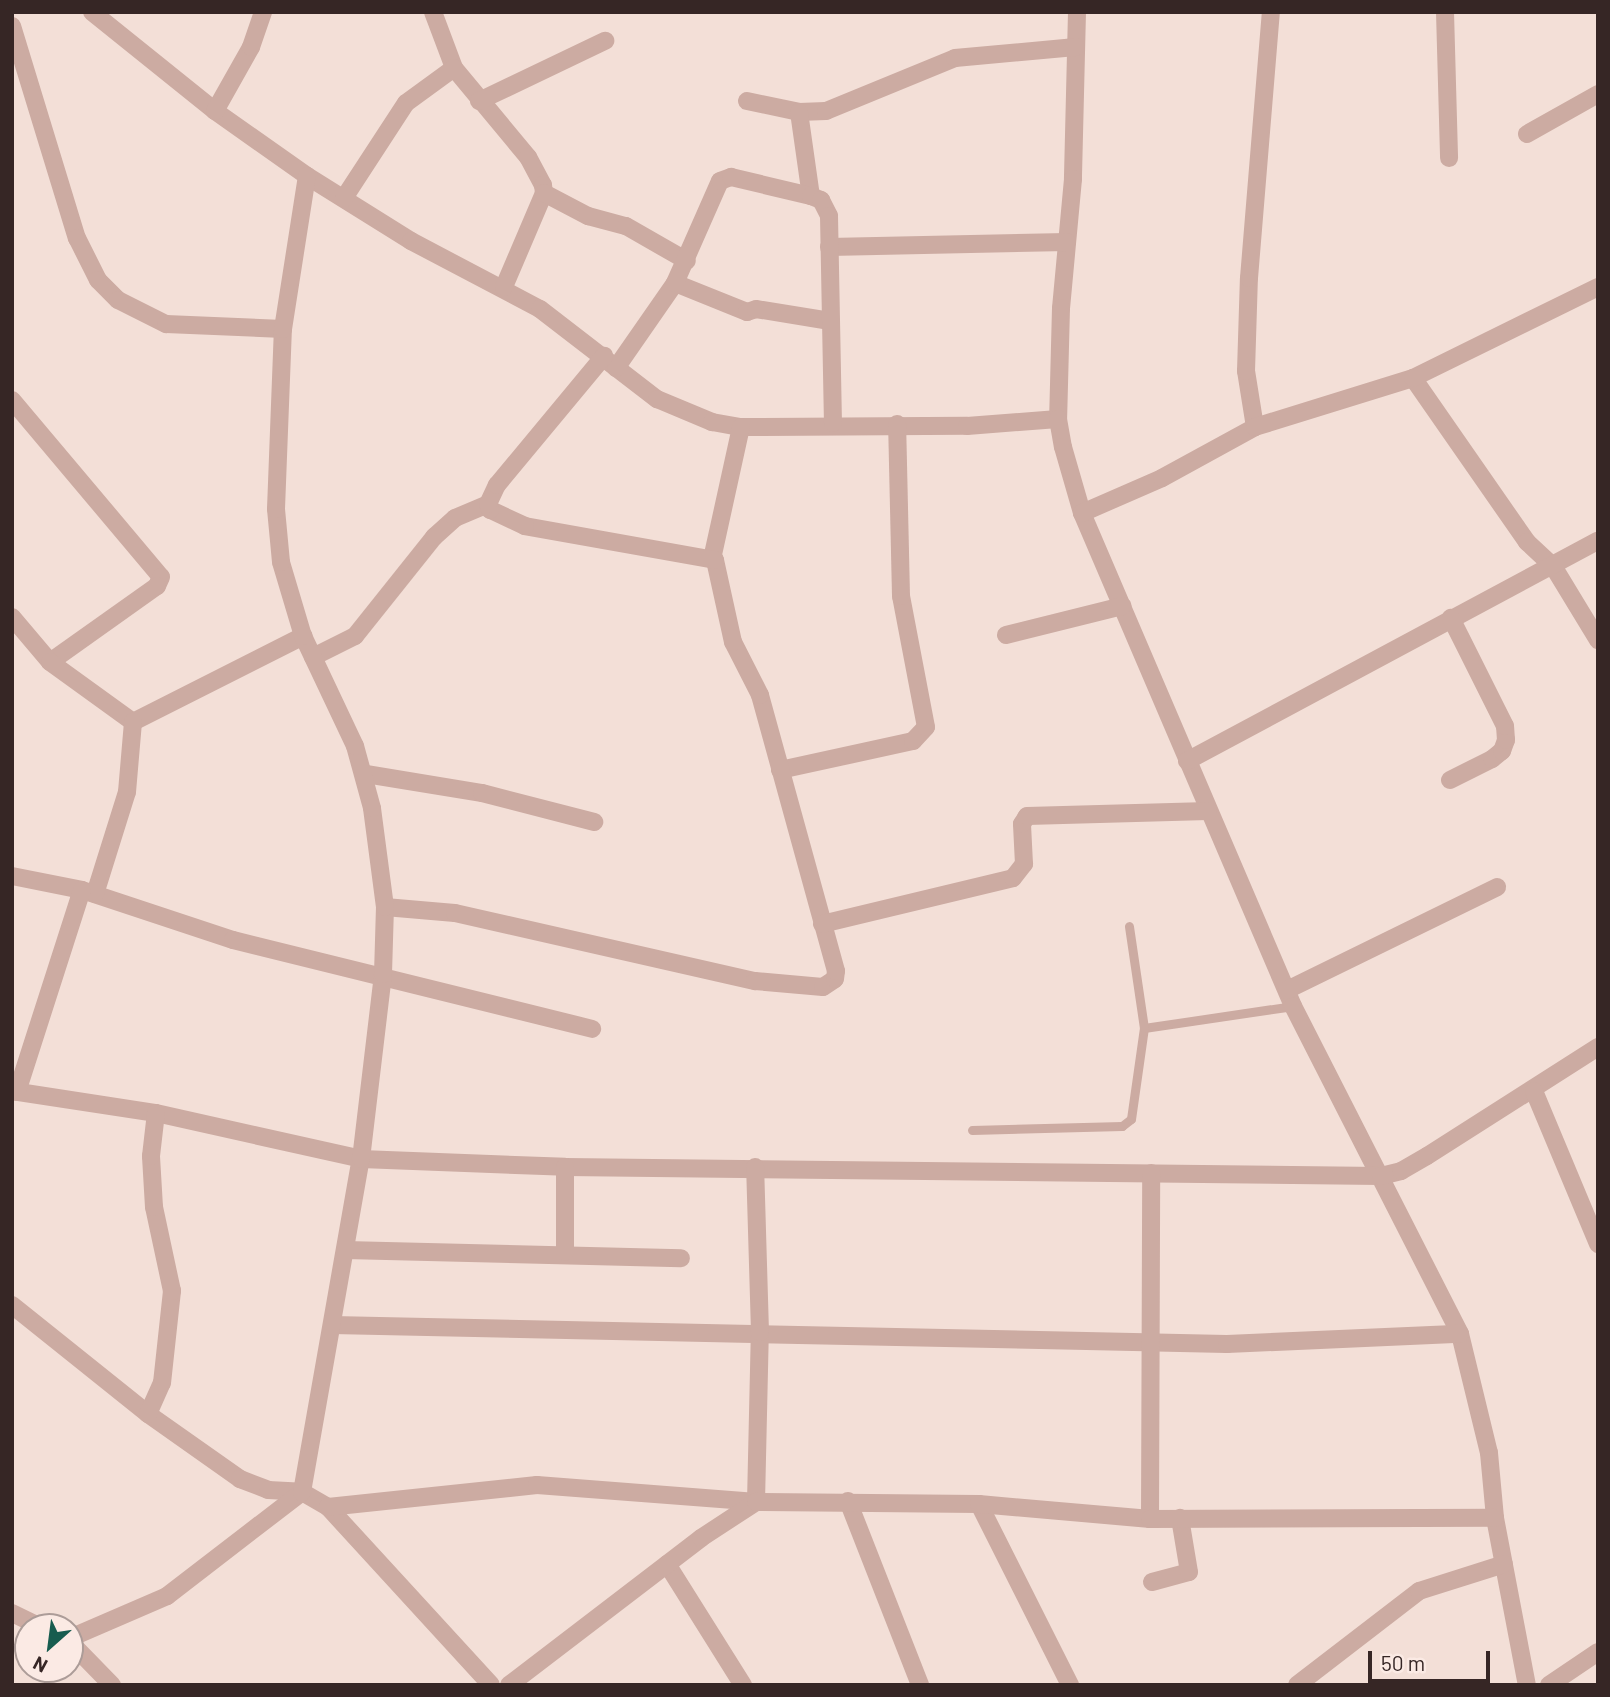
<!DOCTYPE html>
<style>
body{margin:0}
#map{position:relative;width:1610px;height:1697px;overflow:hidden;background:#f3dfd7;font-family:Barlow,sans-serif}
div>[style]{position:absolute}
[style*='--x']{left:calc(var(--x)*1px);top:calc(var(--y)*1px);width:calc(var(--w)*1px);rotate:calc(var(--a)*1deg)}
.service>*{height:9px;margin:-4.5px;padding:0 4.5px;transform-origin:4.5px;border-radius:4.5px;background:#ccaba2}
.minor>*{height:18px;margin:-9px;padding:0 9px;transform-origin:9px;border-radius:9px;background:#ccaba2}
span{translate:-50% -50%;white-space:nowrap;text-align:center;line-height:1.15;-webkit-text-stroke:7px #fbeae4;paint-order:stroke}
.frame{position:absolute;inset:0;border:14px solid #362625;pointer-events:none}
.north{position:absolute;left:14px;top:1613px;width:70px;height:70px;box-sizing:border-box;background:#fbeae4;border:2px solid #ac9c98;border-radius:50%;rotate:208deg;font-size:19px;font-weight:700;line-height:28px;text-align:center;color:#362625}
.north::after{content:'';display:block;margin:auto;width:24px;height:32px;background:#175c4f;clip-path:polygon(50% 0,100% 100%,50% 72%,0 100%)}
.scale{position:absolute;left:1368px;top:1651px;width:122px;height:32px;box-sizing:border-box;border:4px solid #362625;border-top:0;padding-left:9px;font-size:21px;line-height:24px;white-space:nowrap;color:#362625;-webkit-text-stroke:5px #fbeae4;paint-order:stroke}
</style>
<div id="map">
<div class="service">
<div style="--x:1144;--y:1028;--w:151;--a:-8.4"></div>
<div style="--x:972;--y:1130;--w:150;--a:-1.5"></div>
<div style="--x:1122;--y:1126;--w:11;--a:-38"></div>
<div style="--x:1131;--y:1119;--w:92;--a:-81.9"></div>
<div style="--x:1144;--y:1028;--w:103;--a:-98.4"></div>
</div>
<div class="minor">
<div style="--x:92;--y:12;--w:158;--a:38.8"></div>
<div style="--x:215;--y:111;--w:113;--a:35.2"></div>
<div style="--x:307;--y:176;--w:123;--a:32"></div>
<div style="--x:411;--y:241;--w:146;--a:27.8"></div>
<div style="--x:540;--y:309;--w:148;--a:37.6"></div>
<div style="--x:657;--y:399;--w:60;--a:22.7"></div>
<div style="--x:712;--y:422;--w:29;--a:10"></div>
<div style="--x:741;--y:427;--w:226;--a:-0.3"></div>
<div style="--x:967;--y:426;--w:91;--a:-4.4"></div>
<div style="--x:433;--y:12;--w:60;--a:69.4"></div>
<div style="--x:454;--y:68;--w:116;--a:50.3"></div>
<div style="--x:528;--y:157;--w:32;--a:62"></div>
<div style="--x:543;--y:185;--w:8;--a:83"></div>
<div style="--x:544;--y:193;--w:102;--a:113.1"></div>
<div style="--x:1077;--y:12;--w:167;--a:91.4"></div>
<div style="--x:1073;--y:179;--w:130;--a:95.3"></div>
<div style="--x:1061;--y:308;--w:111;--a:91.5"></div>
<div style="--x:1058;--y:419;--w:28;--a:80"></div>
<div style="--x:1063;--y:447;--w:69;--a:73.9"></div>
<div style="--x:1082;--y:513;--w:536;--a:66.83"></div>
<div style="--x:1293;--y:1006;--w:368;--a:63"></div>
<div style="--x:1460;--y:1334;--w:122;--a:76.3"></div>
<div style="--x:1489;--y:1453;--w:65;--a:84.7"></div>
<div style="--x:1495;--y:1518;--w:170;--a:79.2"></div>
<div style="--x:1445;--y:12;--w:146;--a:88.4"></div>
<div style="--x:12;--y:26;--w:222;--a:73"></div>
<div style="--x:77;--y:238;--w:47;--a:63.4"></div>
<div style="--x:98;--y:280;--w:28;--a:45"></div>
<div style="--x:118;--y:300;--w:54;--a:26.6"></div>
<div style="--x:166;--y:324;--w:117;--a:2.4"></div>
<div style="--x:479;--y:101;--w:140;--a:-25.5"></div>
<div style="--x:747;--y:101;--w:53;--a:11.9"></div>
<div style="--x:799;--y:112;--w:27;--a:-2"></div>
<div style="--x:826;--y:111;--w:139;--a:-22.3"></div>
<div style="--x:955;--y:58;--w:121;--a:-5.2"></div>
<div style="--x:215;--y:111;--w:73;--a:-60.6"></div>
<div style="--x:251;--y:47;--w:37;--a:-71"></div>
<div style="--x:799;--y:112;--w:85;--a:81.9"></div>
<div style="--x:1527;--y:134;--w:81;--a:-29.4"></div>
<div style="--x:544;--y:193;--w:50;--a:27.6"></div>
<div style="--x:588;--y:216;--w:39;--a:15"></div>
<div style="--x:626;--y:226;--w:70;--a:29.8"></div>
<div style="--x:344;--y:198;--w:113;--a:-56.9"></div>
<div style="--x:406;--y:103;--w:59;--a:-36.1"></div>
<div style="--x:829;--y:247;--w:238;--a:-1.2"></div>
<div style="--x:675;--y:283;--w:78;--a:21.9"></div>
<div style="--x:747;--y:312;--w:9;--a:-18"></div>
<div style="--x:756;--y:309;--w:75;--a:9.2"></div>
<div style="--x:616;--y:368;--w:103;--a:-55.2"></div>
<div style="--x:675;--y:283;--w:111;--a:-66.2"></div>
<div style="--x:720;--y:181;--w:12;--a:-20"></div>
<div style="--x:731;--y:177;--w:82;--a:13.4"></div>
<div style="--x:811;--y:196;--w:11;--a:22"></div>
<div style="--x:821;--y:200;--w:18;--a:63"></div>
<div style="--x:829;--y:216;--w:207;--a:88.9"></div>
<div style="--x:1413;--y:378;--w:200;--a:55.2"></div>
<div style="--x:1527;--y:542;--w:35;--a:43"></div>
<div style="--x:1553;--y:566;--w:87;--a:58.7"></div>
<div style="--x:12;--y:400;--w:231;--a:49.9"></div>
<div style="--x:161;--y:577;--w:10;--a:114"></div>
<div style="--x:157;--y:586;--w:131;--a:144.6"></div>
<div style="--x:1255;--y:427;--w:57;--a:-99.1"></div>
<div style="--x:1246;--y:371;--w:93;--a:-88.2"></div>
<div style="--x:1249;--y:278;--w:267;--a:-85.3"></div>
<div style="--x:1082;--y:513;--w:87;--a:-23.6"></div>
<div style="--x:1162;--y:478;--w:106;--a:-28.7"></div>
<div style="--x:1255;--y:427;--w:165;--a:-17.2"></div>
<div style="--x:1413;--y:378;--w:206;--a:-26.2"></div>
<div style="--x:712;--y:559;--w:135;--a:-77.6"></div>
<div style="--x:12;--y:617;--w:59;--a:49.8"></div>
<div style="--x:50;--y:662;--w:102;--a:35.9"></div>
<div style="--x:1006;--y:635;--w:120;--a:-14"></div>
<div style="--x:313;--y:657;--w:47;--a:-26.6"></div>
<div style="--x:355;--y:636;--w:127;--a:-51.4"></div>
<div style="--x:434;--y:537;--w:28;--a:-42"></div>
<div style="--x:455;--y:518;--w:36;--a:-23"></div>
<div style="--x:133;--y:722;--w:191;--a:-26.8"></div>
<div style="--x:1187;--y:761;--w:466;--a:-28.2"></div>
<div style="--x:780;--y:770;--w:136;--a:-12.3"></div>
<div style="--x:913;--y:741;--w:19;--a:-47"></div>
<div style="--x:926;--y:727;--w:133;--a:-100.8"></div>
<div style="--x:901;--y:596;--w:172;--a:-91.3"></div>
<div style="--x:366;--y:774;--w:118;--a:9.3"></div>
<div style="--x:482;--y:793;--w:116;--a:14.5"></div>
<div style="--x:1450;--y:780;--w:47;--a:-26.6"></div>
<div style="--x:1492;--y:759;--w:13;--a:-39"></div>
<div style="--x:1502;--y:751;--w:12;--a:-70"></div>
<div style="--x:1506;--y:740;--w:14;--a:-94"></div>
<div style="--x:1505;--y:726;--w:121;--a:-116.6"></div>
<div style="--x:12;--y:876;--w:71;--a:11.3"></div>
<div style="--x:82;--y:890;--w:159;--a:18.3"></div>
<div style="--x:233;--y:940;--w:370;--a:13.9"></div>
<div style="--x:95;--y:894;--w:107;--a:-72.6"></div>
<div style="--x:127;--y:792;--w:70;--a:-85.1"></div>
<div style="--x:385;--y:907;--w:70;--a:4.9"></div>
<div style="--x:455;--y:913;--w:308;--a:12.8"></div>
<div style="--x:755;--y:981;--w:68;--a:5"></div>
<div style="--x:823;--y:987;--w:14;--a:-34"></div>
<div style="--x:835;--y:979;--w:8;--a:-83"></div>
<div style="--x:836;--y:971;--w:286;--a:-105.4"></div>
<div style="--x:760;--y:695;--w:59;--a:-117"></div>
<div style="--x:733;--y:642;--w:84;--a:-102.4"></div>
<div style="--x:715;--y:560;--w:193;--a:-169.9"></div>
<div style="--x:525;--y:526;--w:38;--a:-155"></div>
<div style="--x:490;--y:510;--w:6;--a:-108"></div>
<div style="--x:488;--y:504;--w:21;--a:-65"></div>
<div style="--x:497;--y:485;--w:168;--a:-50.3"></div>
<div style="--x:822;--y:924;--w:196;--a:-13.5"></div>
<div style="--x:1013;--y:878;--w:18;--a:-52"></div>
<div style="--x:1024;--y:864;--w:40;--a:-92.9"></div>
<div style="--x:1022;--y:824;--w:9;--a:-58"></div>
<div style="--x:1027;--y:816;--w:181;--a:-1.6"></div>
<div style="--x:1287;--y:990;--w:234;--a:-26.1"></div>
<div style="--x:12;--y:1091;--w:146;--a:8.7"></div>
<div style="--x:156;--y:1113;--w:210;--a:12.6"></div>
<div style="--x:361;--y:1159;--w:204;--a:2.2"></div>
<div style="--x:565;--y:1167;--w:816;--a:0.63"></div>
<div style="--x:1381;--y:1176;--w:21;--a:-14"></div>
<div style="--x:1401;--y:1171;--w:30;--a:-30"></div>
<div style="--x:1427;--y:1156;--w:203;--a:-32.5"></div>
<div style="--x:1534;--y:1091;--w:166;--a:67.3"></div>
<div style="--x:17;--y:1092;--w:212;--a:-72.2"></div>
<div style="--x:345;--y:1250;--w:336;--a:1.4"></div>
<div style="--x:565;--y:1252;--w:85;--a:-90"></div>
<div style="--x:12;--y:1305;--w:174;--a:38.7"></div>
<div style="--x:148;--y:1414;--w:113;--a:35.2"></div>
<div style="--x:240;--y:1479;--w:30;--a:21"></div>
<div style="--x:268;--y:1490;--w:34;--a:3"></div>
<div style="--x:302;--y:1492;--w:30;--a:30"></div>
<div style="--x:328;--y:1507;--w:241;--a:47.5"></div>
<div style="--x:332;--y:1325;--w:895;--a:1.22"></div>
<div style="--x:1227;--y:1344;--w:233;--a:-2.5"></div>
<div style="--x:148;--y:1414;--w:34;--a:-66"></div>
<div style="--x:162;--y:1383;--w:93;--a:-83.8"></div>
<div style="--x:172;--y:1291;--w:86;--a:-102.1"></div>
<div style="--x:154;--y:1207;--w:51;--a:-93.4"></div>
<div style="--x:151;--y:1156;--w:43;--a:-83.4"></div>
<div style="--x:848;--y:1501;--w:198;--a:68.6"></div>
<div style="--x:979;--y:1504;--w:203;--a:63.3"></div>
<div style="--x:328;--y:1507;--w:210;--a:-6"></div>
<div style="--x:537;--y:1485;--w:220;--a:4.4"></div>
<div style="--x:756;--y:1502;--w:170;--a:-88.7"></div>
<div style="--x:760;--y:1332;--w:165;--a:-91.7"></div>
<div style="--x:1150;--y:1519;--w:346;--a:-89.8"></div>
<div style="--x:667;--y:1564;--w:143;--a:57.9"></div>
<div style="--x:1152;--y:1582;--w:38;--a:-15"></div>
<div style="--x:1189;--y:1572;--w:55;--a:-99.5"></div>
<div style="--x:12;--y:1613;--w:32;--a:26"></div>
<div style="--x:70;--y:1638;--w:106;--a:-23.4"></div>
<div style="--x:167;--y:1596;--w:170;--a:-37.6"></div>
<div style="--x:302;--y:1492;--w:338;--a:-80"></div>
<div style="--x:361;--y:1159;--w:186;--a:-83.2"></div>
<div style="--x:383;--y:974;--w:67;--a:-88.3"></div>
<div style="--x:385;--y:907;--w:100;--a:-97.5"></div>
<div style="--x:372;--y:808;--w:64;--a:-105.3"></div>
<div style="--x:355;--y:746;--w:122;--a:-115.3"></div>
<div style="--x:303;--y:636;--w:77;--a:-106.6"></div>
<div style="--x:281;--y:562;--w:53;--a:-95.4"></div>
<div style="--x:276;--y:509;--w:180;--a:-87.8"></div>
<div style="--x:283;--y:329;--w:155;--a:-81.1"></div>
<div style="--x:70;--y:1642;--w:60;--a:45.7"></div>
<div style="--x:509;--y:1685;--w:242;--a:-37.4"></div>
<div style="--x:701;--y:1538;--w:66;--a:-33.2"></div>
<div style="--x:756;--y:1502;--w:223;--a:0.5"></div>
<div style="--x:979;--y:1504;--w:172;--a:5"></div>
<div style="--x:1150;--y:1519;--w:345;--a:-0.2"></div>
<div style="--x:1297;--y:1685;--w:154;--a:-37.6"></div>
<div style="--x:1419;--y:1591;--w:89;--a:-17.6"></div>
<div style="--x:1549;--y:1685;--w:59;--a:-34"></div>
</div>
<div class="frame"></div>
<div class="north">N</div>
<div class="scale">50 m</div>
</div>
